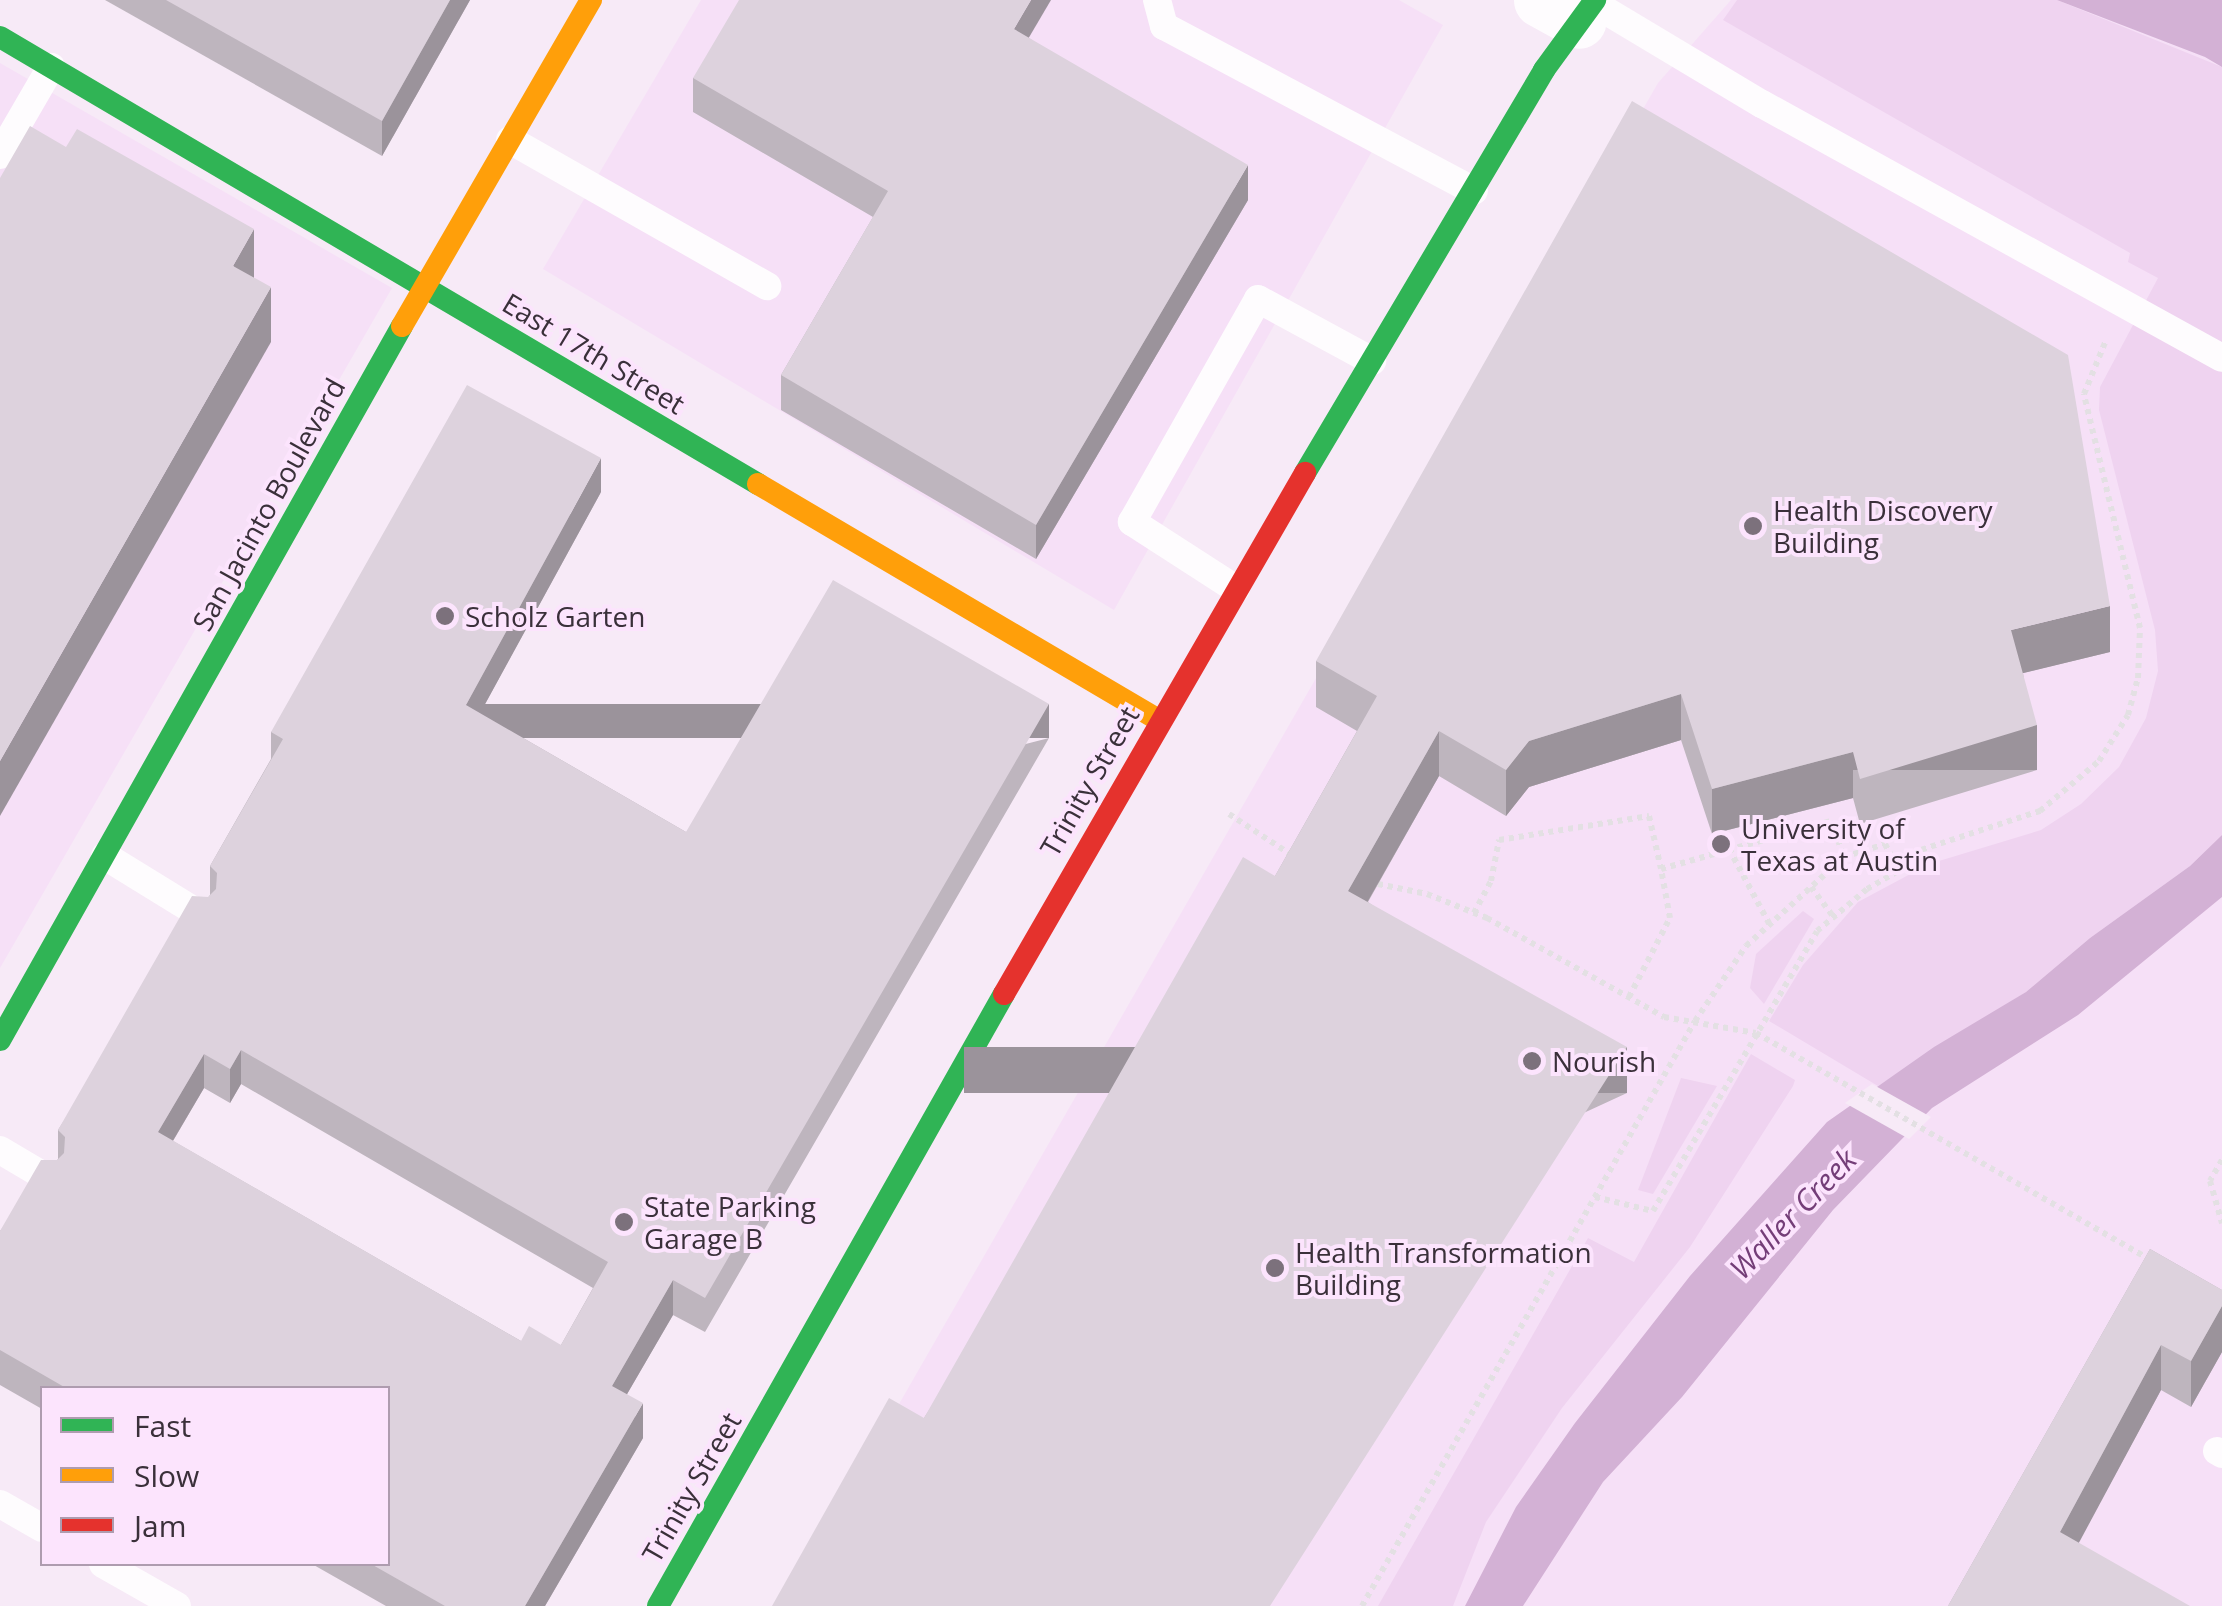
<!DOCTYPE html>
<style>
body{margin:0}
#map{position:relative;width:2222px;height:1606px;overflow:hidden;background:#f7eaf7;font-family:"Open Sans",sans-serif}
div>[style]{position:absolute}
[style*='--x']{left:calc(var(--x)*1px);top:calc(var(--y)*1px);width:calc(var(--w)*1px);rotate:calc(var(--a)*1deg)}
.built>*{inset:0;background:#f6e0f7}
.green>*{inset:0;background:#efd3f0}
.water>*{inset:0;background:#d3b1d5}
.pier>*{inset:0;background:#f7eaf7}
.path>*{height:6px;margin-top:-3px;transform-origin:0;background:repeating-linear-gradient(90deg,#e3e0e3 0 5px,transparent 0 10px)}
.lane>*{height:28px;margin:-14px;padding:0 14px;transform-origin:14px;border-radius:14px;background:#fefcfe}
.street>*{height:55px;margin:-27.5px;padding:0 27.5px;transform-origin:27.5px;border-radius:27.5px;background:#fefcfe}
.fast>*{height:22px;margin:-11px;padding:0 11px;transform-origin:11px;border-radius:11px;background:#30b455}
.slow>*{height:22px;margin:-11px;padding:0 11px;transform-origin:11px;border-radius:11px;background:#ff9f0a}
.jam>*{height:22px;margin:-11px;padding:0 11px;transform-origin:11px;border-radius:11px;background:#e5322d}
.wall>*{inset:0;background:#beb5be}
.shaded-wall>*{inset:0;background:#9b939b;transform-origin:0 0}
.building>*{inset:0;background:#ddd2dd}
.dots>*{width:28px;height:28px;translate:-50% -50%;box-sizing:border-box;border:5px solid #fce4fd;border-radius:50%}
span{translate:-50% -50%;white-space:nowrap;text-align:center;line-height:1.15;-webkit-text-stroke:8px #fce4fd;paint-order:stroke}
.street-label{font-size:28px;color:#3a303a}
.poi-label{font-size:28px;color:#3a303a}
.left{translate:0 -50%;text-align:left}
.water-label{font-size:30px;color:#743e78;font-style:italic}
.legend{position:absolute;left:40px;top:1386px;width:350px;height:180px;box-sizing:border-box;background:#fce4fd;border:2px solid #ae9caf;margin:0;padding:12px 18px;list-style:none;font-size:30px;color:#3a303a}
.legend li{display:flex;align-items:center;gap:20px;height:50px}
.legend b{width:50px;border:2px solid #ae9caf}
</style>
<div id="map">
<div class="built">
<div style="clip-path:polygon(701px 0,1399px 0,1443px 25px,1114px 610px,543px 269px)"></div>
<div style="clip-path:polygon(1731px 0,2222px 0,2222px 1606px,783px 1606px,1658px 83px)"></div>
<div style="clip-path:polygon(0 63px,392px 288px,0 968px)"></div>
</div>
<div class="green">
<div style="clip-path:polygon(1737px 0,2057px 0,2222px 67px,2222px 835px,2190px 866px,2090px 938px,2026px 992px,1878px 1086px,1769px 1021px,1803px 965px,1858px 902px,1929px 864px,2041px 830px,2081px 804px,2119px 767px,2146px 718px,2158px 671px,2155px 630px,2099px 410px,2100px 387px,2158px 278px,2128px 262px,2130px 253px,1723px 20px)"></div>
<div style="clip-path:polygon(1803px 911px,1814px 919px,1764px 1004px,1750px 988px,1756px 954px)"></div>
<div style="clip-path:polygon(1751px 1054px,1795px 1080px,1793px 1086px,1690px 1247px,1562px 1408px,1486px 1522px,1453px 1606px,1378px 1606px,1588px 1238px,1634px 1262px)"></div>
<div style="clip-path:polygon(1681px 1078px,1717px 1086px,1653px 1194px,1638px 1190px)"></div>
</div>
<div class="water">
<div style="clip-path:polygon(2057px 0,2222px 0,2222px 67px,2205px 57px)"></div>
<div style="clip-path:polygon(2222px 835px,2222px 897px,2078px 1015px,1932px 1108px,1833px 1210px,1682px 1397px,1603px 1482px,1523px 1606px,1465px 1606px,1516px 1507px,1575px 1423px,1690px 1276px,1827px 1122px,1934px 1047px,2026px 992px,2090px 938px,2190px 866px)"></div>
</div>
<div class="pier">
<div style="clip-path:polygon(1872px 1084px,1931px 1117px,1909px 1139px,1845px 1103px)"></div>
</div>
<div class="path">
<div style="--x:1229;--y:814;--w:77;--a:33.3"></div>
<div style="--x:1729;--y:849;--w:86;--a:61.7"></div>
<div style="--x:1378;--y:884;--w:50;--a:11.5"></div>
<div style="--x:1427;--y:894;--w:65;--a:21.8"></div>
<div style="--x:1487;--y:918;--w:203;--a:29.2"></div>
<div style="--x:1664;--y:1017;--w:93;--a:9.9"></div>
<div style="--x:1756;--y:1033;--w:458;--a:29.9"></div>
<div style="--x:1811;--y:887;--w:36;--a:53"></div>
<div style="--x:1474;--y:913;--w:36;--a:-62"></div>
<div style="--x:1491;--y:881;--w:42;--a:-79"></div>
<div style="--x:1499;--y:840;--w:152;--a:-9.1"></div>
<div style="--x:1649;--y:816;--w:54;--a:77.2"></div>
<div style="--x:1629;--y:997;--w:89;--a:-62.6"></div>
<div style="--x:1670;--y:918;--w:50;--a:-100.4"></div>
<div style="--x:1661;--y:869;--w:177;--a:-15.8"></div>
<div style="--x:1831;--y:821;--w:38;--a:70"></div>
<div style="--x:2222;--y:1160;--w:24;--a:120"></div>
<div style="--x:2210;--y:1181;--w:44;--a:74.1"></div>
<div style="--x:1595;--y:1197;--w:60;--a:13.6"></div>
<div style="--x:1653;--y:1211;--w:324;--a:-59.6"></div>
<div style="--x:1817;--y:931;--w:65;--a:-40"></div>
<div style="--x:1867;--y:889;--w:38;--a:-30"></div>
<div style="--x:1900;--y:870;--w:13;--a:-122"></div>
<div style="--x:1893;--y:859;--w:155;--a:-18.1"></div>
<div style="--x:2040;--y:811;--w:77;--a:-40.3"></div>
<div style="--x:2099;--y:761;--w:54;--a:-57.8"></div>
<div style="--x:2128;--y:715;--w:38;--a:-75"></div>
<div style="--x:2138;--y:678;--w:50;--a:-87.7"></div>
<div style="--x:2140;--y:628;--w:241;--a:-103.5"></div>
<div style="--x:2084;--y:394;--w:58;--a:-67.8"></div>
<div style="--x:1362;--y:1606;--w:673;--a:-60.35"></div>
<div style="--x:1695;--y:1021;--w:91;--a:-55.8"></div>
<div style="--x:1746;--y:946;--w:132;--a:-42.2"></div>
<div style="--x:1844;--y:857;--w:43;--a:-17.6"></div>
<div style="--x:1885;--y:844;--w:17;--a:62"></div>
</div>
<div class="lane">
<div style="--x:1157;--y:0;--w:27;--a:75"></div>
<div style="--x:1164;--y:26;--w:351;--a:28"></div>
<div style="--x:1593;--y:3;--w:197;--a:30.9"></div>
<div style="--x:1762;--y:104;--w:525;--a:28.91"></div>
<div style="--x:510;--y:140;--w:296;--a:29.6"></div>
<div style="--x:0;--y:155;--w:102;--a:-59.9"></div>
<div style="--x:1236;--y:589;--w:124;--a:-147.2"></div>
<div style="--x:1132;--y:522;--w:256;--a:-60.5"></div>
<div style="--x:1258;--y:299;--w:130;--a:28.5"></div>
<div style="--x:105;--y:856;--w:113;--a:31.6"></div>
<div style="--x:0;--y:1150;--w:57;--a:30.6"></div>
<div style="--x:2217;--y:1451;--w:6;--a:31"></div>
<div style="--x:0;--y:1504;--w:48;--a:29.7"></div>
<div style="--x:103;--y:1564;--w:85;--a:29.6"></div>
</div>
<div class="street">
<div style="--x:1541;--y:0;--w:43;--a:28.9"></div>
</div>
<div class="fast">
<div style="--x:0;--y:37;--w:880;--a:30.53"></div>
<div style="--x:1305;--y:473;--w:469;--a:-59.3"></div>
<div style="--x:1544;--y:70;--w:87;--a:-53.9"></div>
<div style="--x:0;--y:1040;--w:819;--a:-60.62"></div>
<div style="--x:658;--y:1606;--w:703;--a:-60.52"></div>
</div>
<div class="slow">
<div style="--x:402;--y:326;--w:377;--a:-59.9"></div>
<div style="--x:758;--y:484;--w:464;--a:30.5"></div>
</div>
<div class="jam">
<div style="--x:1004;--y:994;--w:602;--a:-59.98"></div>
</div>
<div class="wall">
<div style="clip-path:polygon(105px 0,470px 0,382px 156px)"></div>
<div style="clip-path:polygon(1029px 38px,1248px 200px,1036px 559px,781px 410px,781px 375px,873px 217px,693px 112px,693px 78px)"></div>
<div style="clip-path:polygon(evenodd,601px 492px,480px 713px,686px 832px,1049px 738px,705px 1332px,673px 1315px,627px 1394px,643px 1438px,545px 1606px,386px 1606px,312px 1564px,388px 1564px,388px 1388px,42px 1388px,42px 1409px,0 1385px,0 1231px,58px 1159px,58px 1130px,210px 895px,210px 866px,271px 759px,271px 732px,601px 492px,241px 1084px,593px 1288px,561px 1345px,521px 1341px,173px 1141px,204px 1088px,230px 1103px,241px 1084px)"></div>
<div style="clip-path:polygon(2110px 652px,2023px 673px,2037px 770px,1860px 824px,1853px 798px,1712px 834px,1681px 740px,1529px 787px,1506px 816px,1439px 776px,1368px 902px,1627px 1093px,924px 1418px,1275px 876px,1357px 731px,1316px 707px,1316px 661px)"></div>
<div style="clip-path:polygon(2150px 1249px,2222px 1290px,2222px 1352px,2191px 1407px,2161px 1390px,2078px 1543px,1948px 1606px)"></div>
</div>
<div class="shaded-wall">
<div style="clip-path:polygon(450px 0,470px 0,382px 156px,382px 121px)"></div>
<div style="clip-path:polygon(1031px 0,1051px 0,1014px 63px,1014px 29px)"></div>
<div style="clip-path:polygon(1248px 165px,1248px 200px,1036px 559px,1036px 525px)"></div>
<div style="clip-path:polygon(254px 229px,254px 284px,233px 266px)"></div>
<div style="clip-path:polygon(271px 287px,271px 342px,0 816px,0 761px)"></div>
<div style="clip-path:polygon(601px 458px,601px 492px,466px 739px,466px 705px)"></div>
<div style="clip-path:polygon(2110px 606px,2110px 652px,2011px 676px,2011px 630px)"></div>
<div style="clip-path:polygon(1681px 694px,1681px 740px,1529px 787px,1506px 816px,1506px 770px,1529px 741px)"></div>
<div style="left:1049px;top:704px;width:34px;height:686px;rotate:90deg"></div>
<div style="left:2037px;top:725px;width:45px;height:185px;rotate:90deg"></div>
<div style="clip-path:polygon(1439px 731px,1439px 776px,1348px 936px,1348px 891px)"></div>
<div style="clip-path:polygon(1853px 752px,1853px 798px,1712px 834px,1712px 789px)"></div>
<div style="left:1627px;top:1047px;width:46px;height:663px;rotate:90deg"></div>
<div style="clip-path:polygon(241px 1050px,241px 1084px,230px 1103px,230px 1069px)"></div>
<div style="clip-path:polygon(204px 1054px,204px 1088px,158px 1166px,158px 1132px)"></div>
<div style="clip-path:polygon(673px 1280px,673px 1315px,612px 1420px,612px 1386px)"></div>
<div style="clip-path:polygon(2222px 1306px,2222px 1352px,2191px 1407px,2191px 1361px)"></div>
<div style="clip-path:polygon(2161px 1345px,2161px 1390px,2060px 1578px,2060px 1532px)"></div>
<div style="clip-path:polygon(643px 1403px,643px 1438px,545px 1606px,525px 1606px)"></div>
</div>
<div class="building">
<div style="clip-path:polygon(166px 0,450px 0,382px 121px)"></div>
<div style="clip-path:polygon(739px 0,1031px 0,1014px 29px,1248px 165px,1036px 525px,781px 375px,888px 191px,693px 78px)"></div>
<div style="clip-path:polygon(1632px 101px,2068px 355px,2110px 606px,2011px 630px,2037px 725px,1860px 779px,1853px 752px,1712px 789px,1681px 694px,1529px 741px,1506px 770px,1439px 731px,1348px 891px,1627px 1047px,1270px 1606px,772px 1606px,889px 1398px,924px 1418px,1243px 857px,1275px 876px,1377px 696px,1316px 661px)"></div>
<div style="clip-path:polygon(30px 126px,66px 147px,77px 129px,254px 229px,233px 266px,271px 287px,0 761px,0 178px)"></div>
<div style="clip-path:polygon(evenodd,467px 385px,601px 458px,466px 705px,686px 832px,833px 580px,1049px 704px,705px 1298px,673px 1280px,612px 1386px,643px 1403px,525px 1606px,445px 1606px,371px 1564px,388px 1564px,388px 1388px,66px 1388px,0 1350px,0 1231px,41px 1160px,57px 1160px,64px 1153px,65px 1137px,58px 1130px,192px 896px,208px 897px,216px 889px,217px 873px,210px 866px,283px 739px,271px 732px,467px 385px,241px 1050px,608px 1262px,561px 1345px,529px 1326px,521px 1341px,158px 1132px,204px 1054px,230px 1069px,241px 1050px)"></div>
<div style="clip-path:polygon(2150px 1249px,2222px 1290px,2222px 1306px,2191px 1361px,2161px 1345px,2060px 1532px,2190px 1606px,1948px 1606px)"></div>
</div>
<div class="dots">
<div style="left:1753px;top:526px;background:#7c717c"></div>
<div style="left:445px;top:616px;background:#7c717c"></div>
<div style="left:1721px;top:844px;background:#7c717c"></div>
<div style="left:1532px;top:1061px;background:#7c717c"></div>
<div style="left:624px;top:1222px;background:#7c717c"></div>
<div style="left:1275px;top:1268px;background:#7c717c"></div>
</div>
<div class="street-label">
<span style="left:594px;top:353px;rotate:31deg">East 17th Street</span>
<span style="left:268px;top:504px;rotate:-61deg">San Jacinto Boulevard</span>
<span style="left:1089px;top:781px;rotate:-60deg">Trinity Street</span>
<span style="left:691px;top:1487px;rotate:-60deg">Trinity Street</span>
</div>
<div class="poi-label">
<span class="left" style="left:1773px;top:526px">Health Discovery<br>Building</span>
<span class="left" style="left:465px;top:616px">Scholz Garten</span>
<span class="left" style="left:1741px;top:844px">University of<br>Texas at Austin</span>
<span class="left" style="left:1552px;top:1061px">Nourish</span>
<span class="left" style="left:644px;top:1222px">State Parking<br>Garage B</span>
<span class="left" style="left:1295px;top:1268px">Health Transformation<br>Building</span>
</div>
<div class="water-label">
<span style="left:1793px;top:1214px;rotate:-46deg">Waller Creek</span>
</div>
<ul class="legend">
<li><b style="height:12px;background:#30b455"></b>Fast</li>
<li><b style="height:12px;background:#ff9f0a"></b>Slow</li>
<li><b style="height:12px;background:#e5322d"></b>Jam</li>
</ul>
</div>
